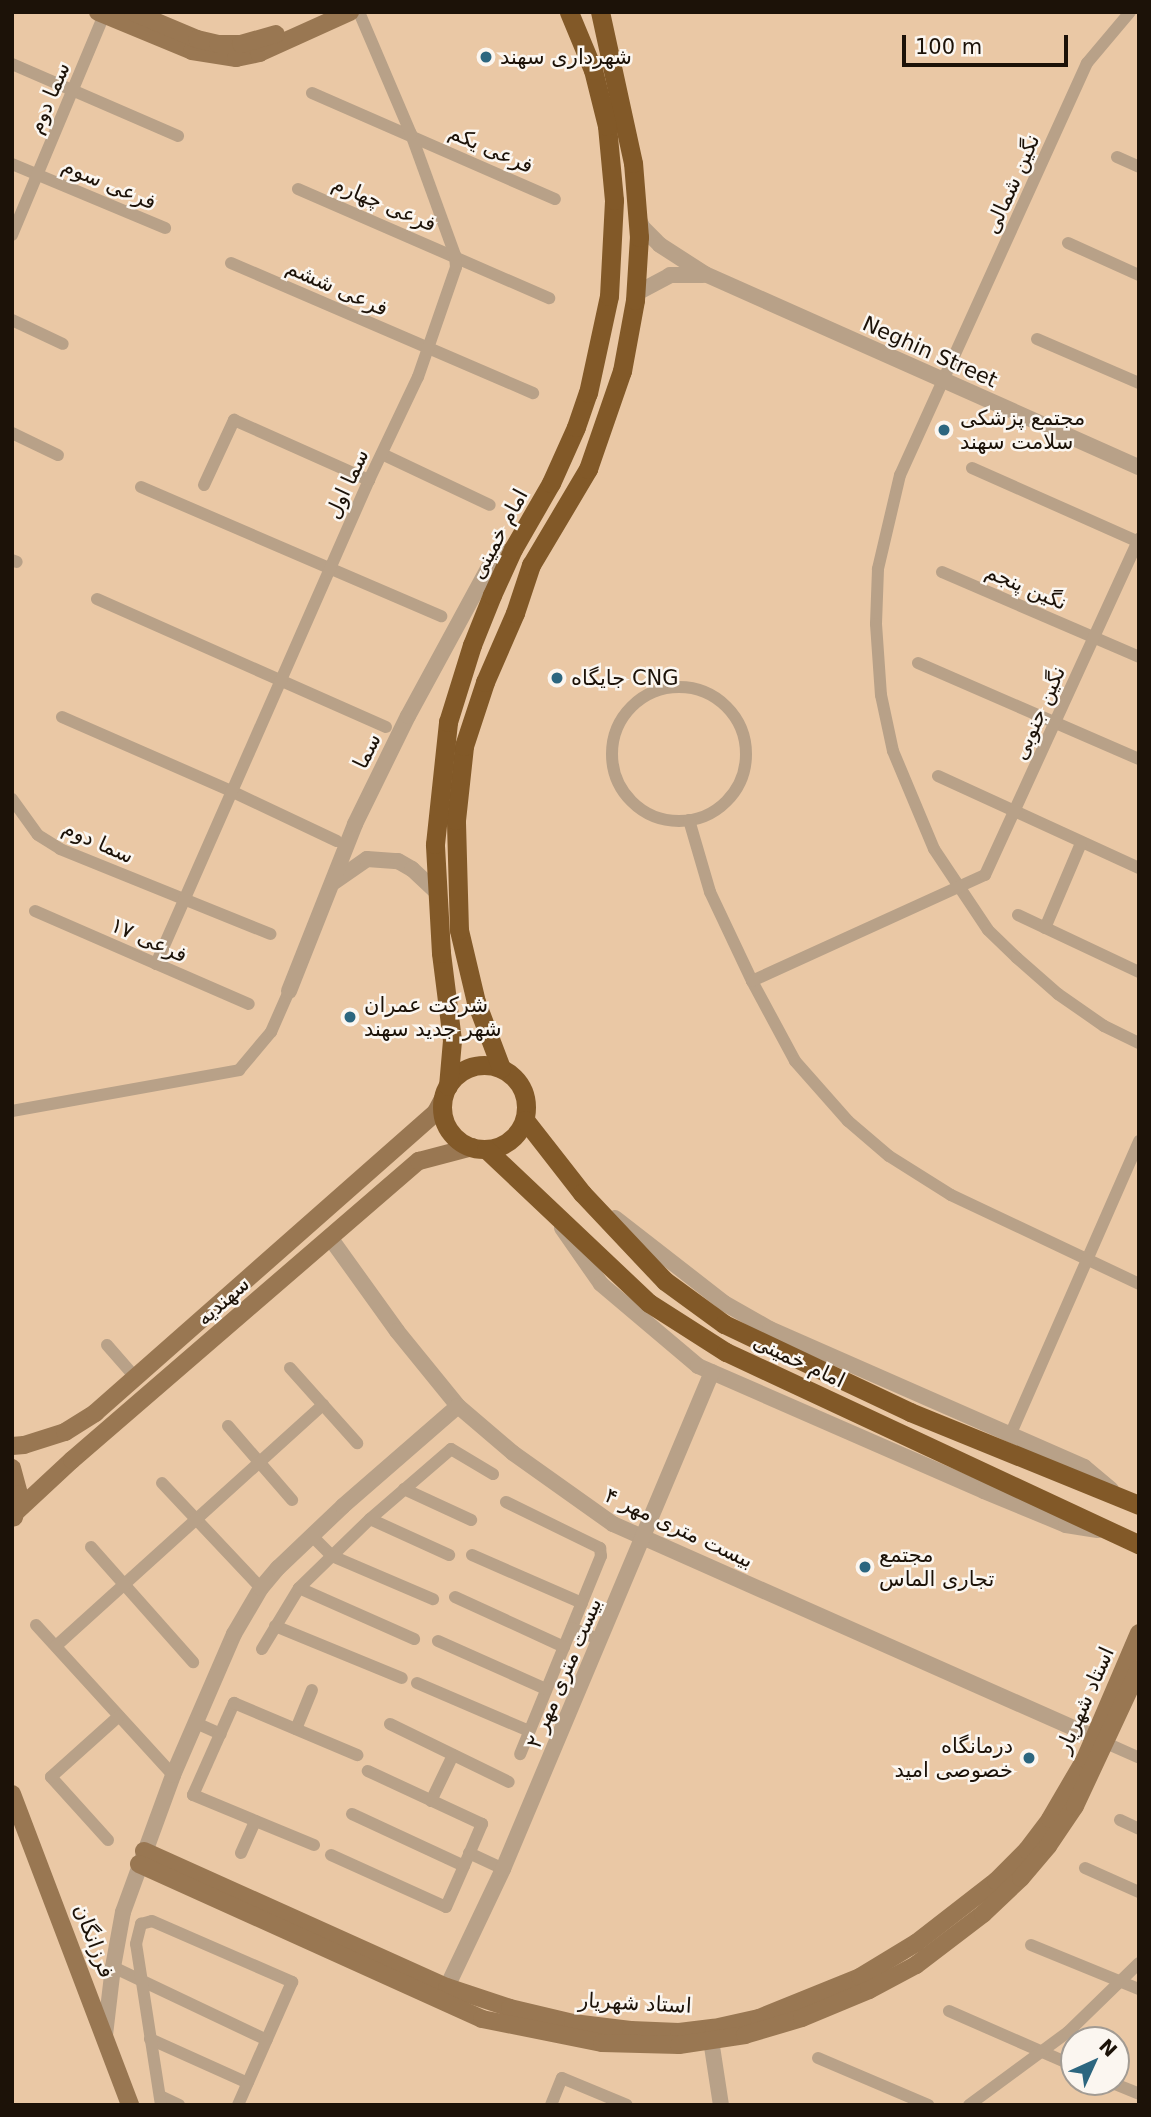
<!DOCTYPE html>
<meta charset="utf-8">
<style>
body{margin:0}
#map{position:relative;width:1151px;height:2117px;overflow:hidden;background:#fbf6f0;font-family:"DejaVu Sans","Noto Naskh Arabic",sans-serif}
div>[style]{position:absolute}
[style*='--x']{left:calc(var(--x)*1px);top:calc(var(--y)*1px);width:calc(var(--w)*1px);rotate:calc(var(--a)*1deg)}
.green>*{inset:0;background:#eac8a5}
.minor>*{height:12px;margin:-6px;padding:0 6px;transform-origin:6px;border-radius:6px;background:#b8a188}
.minor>.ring{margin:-6px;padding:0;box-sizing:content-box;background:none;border:12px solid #b8a188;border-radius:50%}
.tertiary>*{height:16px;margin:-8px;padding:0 8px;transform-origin:8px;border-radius:8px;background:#b8a188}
.secondary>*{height:18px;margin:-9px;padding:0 9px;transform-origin:9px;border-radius:9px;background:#997752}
.primary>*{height:19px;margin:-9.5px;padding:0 9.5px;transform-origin:9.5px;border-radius:9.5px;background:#825928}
.primary>.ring{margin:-9.5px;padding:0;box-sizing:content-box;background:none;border:19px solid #825928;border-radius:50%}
.dots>*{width:19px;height:19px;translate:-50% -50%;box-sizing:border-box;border:4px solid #fbf6f0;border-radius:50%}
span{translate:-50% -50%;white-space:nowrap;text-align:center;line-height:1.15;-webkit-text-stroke:5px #fbf6f0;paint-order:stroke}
.poi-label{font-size:21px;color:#1c1208}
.left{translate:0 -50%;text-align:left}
.right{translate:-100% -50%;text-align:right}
.street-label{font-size:21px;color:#1c1208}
.frame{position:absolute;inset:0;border:14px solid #1c1208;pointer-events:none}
.north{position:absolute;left:1060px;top:2026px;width:70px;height:70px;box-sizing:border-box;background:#fbf6f0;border:2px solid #a29b93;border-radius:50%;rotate:45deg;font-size:19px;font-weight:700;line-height:28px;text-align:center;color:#1c1208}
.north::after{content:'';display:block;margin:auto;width:24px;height:32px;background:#2c667f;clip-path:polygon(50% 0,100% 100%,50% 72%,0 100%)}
.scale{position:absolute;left:902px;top:35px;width:166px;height:32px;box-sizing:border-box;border:4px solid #1c1208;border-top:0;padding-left:9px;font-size:21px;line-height:24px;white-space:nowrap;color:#1c1208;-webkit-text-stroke:5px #fbf6f0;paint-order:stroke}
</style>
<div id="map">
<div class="green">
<div style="clip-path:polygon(evenodd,12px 12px,1139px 12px,1139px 2105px,12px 2105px,12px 12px,1074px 2040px,1116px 2040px,1116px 2082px,1074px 2082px,1074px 2040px)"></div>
</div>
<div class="minor">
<div style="--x:1130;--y:12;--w:67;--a:130.1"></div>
<div style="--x:1087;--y:63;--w:452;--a:114.4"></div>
<div style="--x:900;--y:475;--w:97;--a:103.2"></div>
<div style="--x:878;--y:569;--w:55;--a:92.1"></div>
<div style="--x:876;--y:624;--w:71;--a:86"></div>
<div style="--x:881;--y:695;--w:57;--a:77.9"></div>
<div style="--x:893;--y:751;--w:106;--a:67.3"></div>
<div style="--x:934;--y:849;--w:97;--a:56.3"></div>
<div style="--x:988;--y:930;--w:40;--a:44"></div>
<div style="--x:1017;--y:958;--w:55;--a:41.3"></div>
<div style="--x:1058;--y:994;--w:56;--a:34.8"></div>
<div style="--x:1104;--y:1026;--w:39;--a:26"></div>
<div style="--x:12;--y:64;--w:181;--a:23.4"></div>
<div style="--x:312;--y:93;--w:265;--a:23.6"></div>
<div style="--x:1117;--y:157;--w:24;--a:24"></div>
<div style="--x:12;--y:164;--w:166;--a:22.7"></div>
<div style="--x:298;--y:189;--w:274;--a:23.5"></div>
<div style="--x:12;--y:235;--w:238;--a:-67.3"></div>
<div style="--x:1068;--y:243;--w:78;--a:24.3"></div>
<div style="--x:231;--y:263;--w:329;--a:23.3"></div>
<div style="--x:12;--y:320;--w:56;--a:25.2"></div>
<div style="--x:1037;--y:339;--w:111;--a:23.3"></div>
<div style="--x:12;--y:433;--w:51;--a:25.6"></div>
<div style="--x:382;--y:454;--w:119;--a:25.3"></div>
<div style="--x:972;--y:468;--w:183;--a:23.9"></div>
<div style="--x:204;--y:485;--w:72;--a:-65.2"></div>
<div style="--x:234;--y:420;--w:148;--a:24"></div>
<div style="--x:141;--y:487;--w:327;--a:23.3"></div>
<div style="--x:12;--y:560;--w:5;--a:22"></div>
<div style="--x:942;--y:572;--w:215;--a:23.3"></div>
<div style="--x:97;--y:599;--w:316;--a:23.9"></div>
<div style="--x:918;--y:663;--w:241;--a:23.5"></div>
<div class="ring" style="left:612px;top:687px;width:122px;height:122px"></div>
<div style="--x:62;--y:717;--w:184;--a:23.6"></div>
<div style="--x:231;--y:791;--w:117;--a:25.3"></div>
<div style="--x:938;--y:776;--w:221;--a:24.6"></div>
<div style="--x:12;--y:799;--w:44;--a:54.2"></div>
<div style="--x:38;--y:835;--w:26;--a:32"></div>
<div style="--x:60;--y:849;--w:227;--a:22"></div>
<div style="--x:689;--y:820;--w:75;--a:73.7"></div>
<div style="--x:710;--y:892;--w:98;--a:64.7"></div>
<div style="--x:752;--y:981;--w:91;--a:61.7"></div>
<div style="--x:795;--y:1061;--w:80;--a:48.5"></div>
<div style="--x:848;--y:1121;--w:54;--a:40.5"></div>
<div style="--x:889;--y:1156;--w:73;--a:32.2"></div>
<div style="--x:951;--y:1195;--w:208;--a:25.3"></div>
<div style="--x:35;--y:911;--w:233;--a:23.5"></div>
<div style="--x:1018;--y:915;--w:134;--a:25.2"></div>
<div style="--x:1045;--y:928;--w:92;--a:-67"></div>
<div style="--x:156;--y:964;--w:529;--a:-66.25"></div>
<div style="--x:369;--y:480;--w:114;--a:-64.6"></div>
<div style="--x:418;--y:377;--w:116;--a:-70.9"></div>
<div style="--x:456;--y:267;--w:12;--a:-95"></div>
<div style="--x:455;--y:255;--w:129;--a:-110"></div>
<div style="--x:411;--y:134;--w:133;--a:-113.1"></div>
<div style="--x:752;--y:981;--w:256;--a:-24.5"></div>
<div style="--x:985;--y:875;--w:370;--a:-65.4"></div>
<div style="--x:12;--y:1111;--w:231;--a:-10.2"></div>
<div style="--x:239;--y:1070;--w:50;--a:-49.9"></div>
<div style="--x:271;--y:1032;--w:45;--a:-66.3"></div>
<div style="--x:107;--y:1345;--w:43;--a:48.8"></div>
<div style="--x:290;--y:1368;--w:101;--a:48.2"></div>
<div style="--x:228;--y:1426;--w:98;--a:49.1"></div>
<div style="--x:1011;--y:1433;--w:319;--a:-66.3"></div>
<div style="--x:162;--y:1483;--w:144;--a:46.7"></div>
<div style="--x:404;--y:1489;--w:74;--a:24.8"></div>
<div style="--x:506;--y:1502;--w:105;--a:26.1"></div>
<div style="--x:600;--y:1548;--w:8;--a:83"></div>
<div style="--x:601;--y:1556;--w:214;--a:112.2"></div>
<div style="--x:370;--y:1519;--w:87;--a:24.5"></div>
<div style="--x:312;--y:1536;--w:28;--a:45"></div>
<div style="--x:332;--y:1556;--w:110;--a:23.1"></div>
<div style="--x:91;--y:1547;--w:154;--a:48.4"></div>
<div style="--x:472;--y:1555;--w:120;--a:23.6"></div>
<div style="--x:299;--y:1588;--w:126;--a:23.9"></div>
<div style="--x:455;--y:1597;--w:120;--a:24.6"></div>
<div style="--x:36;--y:1625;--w:203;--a:47.6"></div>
<div style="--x:275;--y:1626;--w:137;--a:22.3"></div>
<div style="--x:572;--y:1628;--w:30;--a:23"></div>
<div style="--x:438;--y:1641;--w:118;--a:24"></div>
<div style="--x:56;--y:1646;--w:360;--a:-42.1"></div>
<div style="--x:262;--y:1649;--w:71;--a:-58.8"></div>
<div style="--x:299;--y:1588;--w:99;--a:-44.2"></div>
<div style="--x:370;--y:1519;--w:107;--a:-40.8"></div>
<div style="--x:451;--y:1449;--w:49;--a:30.8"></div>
<div style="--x:417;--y:1683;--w:122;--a:23.2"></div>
<div style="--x:196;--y:1723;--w:27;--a:24"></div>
<div style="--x:390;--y:1724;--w:132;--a:26"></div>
<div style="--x:296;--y:1729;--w:42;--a:-67.7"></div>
<div style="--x:1106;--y:1743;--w:36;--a:24"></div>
<div style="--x:431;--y:1801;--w:51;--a:-64.4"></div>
<div style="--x:352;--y:1814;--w:123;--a:24.9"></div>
<div style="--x:1120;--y:1820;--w:21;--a:25"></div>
<div style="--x:108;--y:1840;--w:85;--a:-132.1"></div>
<div style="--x:51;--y:1777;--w:91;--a:-41.9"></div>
<div style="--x:314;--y:1845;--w:131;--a:-157.5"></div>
<div style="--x:193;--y:1795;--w:101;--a:-66"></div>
<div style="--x:234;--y:1703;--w:134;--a:22.9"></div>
<div style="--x:241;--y:1853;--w:35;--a:-66"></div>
<div style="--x:469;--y:1853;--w:38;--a:25"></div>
<div style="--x:331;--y:1855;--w:126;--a:24.3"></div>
<div style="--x:446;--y:1907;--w:45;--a:-66.3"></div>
<div style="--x:464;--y:1866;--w:46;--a:-66.8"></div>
<div style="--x:482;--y:1824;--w:126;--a:-155.1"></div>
<div style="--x:1085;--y:1868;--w:59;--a:24"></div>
<div style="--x:1031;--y:1945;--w:117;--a:22.2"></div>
<div style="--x:113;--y:1967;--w:170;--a:25.4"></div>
<div style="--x:949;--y:2011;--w:137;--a:23.7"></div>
<div style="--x:150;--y:2039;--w:107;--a:24.2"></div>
<div style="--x:818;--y:2058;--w:120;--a:23.1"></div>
<div style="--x:1110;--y:2082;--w:31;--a:22"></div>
<div style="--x:160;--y:2096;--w:21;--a:25"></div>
<div style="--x:161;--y:2105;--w:163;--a:-98.8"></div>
<div style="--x:136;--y:1944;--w:21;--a:-76"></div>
<div style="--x:141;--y:1924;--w:11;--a:-15"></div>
<div style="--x:152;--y:1921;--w:153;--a:23.5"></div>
<div style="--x:292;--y:1982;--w:134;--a:113.7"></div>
<div style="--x:551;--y:2105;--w:29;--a:-68"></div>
<div style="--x:562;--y:2078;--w:70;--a:22.6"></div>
<div style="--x:969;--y:2105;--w:123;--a:-36.4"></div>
<div style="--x:1068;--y:2032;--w:99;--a:-44.2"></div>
</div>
<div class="tertiary">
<div style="--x:638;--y:217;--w:11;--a:68"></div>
<div style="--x:642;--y:227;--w:25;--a:45"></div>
<div style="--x:660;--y:245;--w:54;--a:32.8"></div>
<div style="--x:705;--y:274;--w:475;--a:24"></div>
<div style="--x:635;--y:294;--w:40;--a:-28"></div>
<div style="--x:670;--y:275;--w:33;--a:0"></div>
<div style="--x:334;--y:882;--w:40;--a:-34.9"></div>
<div style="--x:367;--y:859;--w:31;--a:4"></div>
<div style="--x:398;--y:861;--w:16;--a:30"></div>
<div style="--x:412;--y:869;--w:35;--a:43"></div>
<div style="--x:289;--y:991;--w:180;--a:-68.4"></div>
<div style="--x:355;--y:824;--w:120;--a:-63.9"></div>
<div style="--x:408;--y:716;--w:176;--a:-61.5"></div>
<div style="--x:492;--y:561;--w:24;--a:-30"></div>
<div style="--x:615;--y:1218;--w:138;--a:37.9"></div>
<div style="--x:724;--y:1303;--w:53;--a:29.5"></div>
<div style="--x:770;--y:1329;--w:343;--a:23.7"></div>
<div style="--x:1084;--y:1467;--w:35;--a:40"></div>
<div style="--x:562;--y:1228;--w:68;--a:55.1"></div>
<div style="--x:601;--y:1284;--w:127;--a:40.2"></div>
<div style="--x:698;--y:1366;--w:312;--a:23.6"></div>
<div style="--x:984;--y:1491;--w:89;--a:22.5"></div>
<div style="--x:1066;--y:1525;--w:32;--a:9"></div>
<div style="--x:331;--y:1239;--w:113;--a:54.3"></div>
<div style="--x:397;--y:1331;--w:97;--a:50.9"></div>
<div style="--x:458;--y:1406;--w:72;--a:40.5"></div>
<div style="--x:513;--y:1453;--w:123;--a:35.4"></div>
<div style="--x:613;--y:1524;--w:526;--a:23.89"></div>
<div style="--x:447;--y:1987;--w:131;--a:-64.6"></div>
<div style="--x:503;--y:1869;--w:539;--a:-67.19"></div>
<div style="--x:105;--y:2035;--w:68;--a:-83.3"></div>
<div style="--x:113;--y:1967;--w:56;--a:-79.7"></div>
<div style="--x:123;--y:1912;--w:146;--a:-69.9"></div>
<div style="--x:173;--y:1775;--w:154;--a:-66.6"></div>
<div style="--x:234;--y:1634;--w:53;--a:-59.6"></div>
<div style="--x:261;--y:1588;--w:26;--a:-50"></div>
<div style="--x:278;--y:1568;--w:90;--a:-43.6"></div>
<div style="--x:343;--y:1506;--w:152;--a:-41"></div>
<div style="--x:711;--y:2040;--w:66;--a:81.3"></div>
</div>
<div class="secondary">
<div style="--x:98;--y:12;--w:102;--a:22.5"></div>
<div style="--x:192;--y:51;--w:45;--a:9"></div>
<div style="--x:236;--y:58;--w:24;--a:-12"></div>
<div style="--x:259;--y:53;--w:100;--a:-24.3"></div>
<div style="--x:133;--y:12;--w:69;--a:22.9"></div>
<div style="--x:197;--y:39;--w:22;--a:13"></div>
<div style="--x:218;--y:44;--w:23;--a:0"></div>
<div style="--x:241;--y:44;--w:36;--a:-16"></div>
<div style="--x:12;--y:1446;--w:12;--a:-5"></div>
<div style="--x:24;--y:1445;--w:43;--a:-17.6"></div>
<div style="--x:65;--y:1432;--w:36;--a:-32"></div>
<div style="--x:95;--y:1413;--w:455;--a:-41.4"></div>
<div style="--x:436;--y:1112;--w:15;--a:-62"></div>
<div style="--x:12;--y:1468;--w:27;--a:75"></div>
<div style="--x:19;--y:1494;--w:24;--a:102"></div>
<div style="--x:16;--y:1512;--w:76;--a:-42.9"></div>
<div style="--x:72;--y:1460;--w:458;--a:-40.8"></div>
<div style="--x:419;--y:1161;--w:55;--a:-14.8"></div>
<div style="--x:12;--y:1794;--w:333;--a:69.2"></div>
<div style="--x:144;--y:1851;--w:332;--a:24.2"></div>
<div style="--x:447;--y:1987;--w:66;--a:18.4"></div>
<div style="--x:510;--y:2008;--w:65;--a:13.4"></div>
<div style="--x:573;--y:2023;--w:58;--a:6.9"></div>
<div style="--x:631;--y:2030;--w:48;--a:2.4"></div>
<div style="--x:679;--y:2032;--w:35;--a:-7"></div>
<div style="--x:714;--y:2028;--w:46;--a:-12.5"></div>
<div style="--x:759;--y:2018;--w:109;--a:-22.1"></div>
<div style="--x:860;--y:1977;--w:66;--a:-31.3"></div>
<div style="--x:916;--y:1943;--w:101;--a:-37.8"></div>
<div style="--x:996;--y:1881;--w:44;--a:-45"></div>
<div style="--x:1027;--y:1850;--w:39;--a:-53"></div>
<div style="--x:1050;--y:1819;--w:69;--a:-59.7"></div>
<div style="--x:1085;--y:1759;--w:137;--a:-66.8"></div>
<div style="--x:139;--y:1864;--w:376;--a:24.3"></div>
<div style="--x:482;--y:2019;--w:122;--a:11.3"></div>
<div style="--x:602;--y:2043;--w:77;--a:1.5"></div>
<div style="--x:679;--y:2045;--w:67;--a:-8.6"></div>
<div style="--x:745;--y:2035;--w:59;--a:-16.6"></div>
<div style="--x:802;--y:2018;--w:73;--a:-22.7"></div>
<div style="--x:869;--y:1990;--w:53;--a:-28"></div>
<div style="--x:916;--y:1965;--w:84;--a:-37.3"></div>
<div style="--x:983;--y:1914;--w:52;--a:-43.5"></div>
<div style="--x:1021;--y:1878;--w:42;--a:-49.8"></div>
<div style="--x:1048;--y:1846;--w:48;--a:-56"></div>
<div style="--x:1075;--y:1806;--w:151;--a:-65"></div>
</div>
<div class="primary">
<div class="ring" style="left:442px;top:1065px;width:65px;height:65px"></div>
<div style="--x:501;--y:1068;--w:71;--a:-110.7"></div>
<div style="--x:476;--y:1002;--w:74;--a:-103.3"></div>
<div style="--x:459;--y:930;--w:110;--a:-91.6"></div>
<div style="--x:456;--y:820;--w:74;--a:-83.8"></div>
<div style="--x:464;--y:746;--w:67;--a:-71.8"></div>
<div style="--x:485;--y:682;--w:75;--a:-66.5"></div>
<div style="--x:515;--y:613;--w:51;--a:-71.6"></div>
<div style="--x:531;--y:565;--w:112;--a:-59.3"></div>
<div style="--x:588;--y:469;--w:104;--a:-70.9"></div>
<div style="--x:622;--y:371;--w:72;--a:-79.6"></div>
<div style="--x:635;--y:300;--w:63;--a:-86.4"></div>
<div style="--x:639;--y:237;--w:74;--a:-94.6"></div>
<div style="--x:633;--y:163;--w:155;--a:-102.3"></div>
<div style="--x:448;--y:1086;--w:46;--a:-85"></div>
<div style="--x:452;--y:1040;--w:88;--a:-97.2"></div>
<div style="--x:441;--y:953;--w:109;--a:-93.2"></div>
<div style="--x:435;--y:844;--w:123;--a:-83.9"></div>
<div style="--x:448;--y:722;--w:81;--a:-72.7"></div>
<div style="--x:472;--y:645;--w:54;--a:-68.2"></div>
<div style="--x:492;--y:595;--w:51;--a:-65.5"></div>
<div style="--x:513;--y:549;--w:76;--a:-60.1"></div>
<div style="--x:551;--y:483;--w:61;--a:-65.9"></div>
<div style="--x:576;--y:427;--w:36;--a:-71"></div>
<div style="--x:588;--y:393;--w:99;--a:-77.8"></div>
<div style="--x:609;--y:296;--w:96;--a:-87"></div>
<div style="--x:614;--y:200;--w:74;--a:-95.4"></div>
<div style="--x:607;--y:126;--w:58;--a:-104"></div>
<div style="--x:593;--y:70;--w:63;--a:-112.5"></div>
<div style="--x:525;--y:1120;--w:93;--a:52"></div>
<div style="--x:582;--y:1193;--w:121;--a:46.7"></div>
<div style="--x:665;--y:1281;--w:73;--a:36.1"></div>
<div style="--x:724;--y:1324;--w:206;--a:25.3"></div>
<div style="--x:910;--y:1412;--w:247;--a:22.1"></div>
<div style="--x:486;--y:1149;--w:224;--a:43.4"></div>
<div style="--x:649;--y:1303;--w:91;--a:32.5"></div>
<div style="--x:726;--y:1352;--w:456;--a:25"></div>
</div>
<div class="dots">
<div style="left:486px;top:57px;background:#2c667f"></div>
<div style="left:944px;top:430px;background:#2c667f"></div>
<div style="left:557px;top:678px;background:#2c667f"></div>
<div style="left:350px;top:1017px;background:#2c667f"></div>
<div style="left:865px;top:1567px;background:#2c667f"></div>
<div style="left:1029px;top:1758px;background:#2c667f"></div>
</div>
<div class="poi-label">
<span class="left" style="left:500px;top:57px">شهرداری سهند</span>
<span class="left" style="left:960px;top:430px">مجتمع پزشکی<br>سلامت سهند</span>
<span class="left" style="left:571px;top:678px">جایگاه CNG</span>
<span class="left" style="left:364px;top:1017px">شرکت عمران<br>شهر جدید سهند</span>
<span class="left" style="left:879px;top:1567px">مجتمع<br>تجاری الماس</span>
<span class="right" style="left:1013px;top:1758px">درمانگاه<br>خصوصی امید</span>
</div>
<div class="street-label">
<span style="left:49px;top:98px;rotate:-67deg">سما دوم</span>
<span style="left:491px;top:149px;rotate:24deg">فرعی یکم</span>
<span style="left:109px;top:184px;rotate:23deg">فرعی سوم</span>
<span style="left:1012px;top:184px;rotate:-66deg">نگین شمالی</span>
<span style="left:384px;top:204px;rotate:23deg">فرعی چهارم</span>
<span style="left:337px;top:288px;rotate:24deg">فرعی ششم</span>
<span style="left:930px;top:352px;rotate:24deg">Neghin Street</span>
<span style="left:347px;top:484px;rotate:-65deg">سما اول</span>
<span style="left:499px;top:534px;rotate:-62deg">امام خمینی</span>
<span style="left:1026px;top:587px;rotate:23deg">نگین پنجم</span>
<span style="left:1039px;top:713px;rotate:-66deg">نگین جنوبی</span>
<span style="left:367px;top:751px;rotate:-64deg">سما</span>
<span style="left:98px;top:842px;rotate:24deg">سما دوم</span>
<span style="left:149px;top:940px;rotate:24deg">فرعی ۱۷</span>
<span style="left:223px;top:1301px;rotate:-41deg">سهندیه</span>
<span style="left:799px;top:1361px;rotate:25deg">امام خمینی</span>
<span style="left:679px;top:1528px;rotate:25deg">بیست متری مهر ۴</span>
<span style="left:564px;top:1673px;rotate:-67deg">بیست متری مهر ۲</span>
<span style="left:1085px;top:1700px;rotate:-66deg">استاد شهریار</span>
<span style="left:94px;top:1941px;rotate:69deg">فرزانگان</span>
<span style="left:635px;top:2003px;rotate:3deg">استاد شهریار</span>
</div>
<div class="frame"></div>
<div class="north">N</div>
<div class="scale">100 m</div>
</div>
